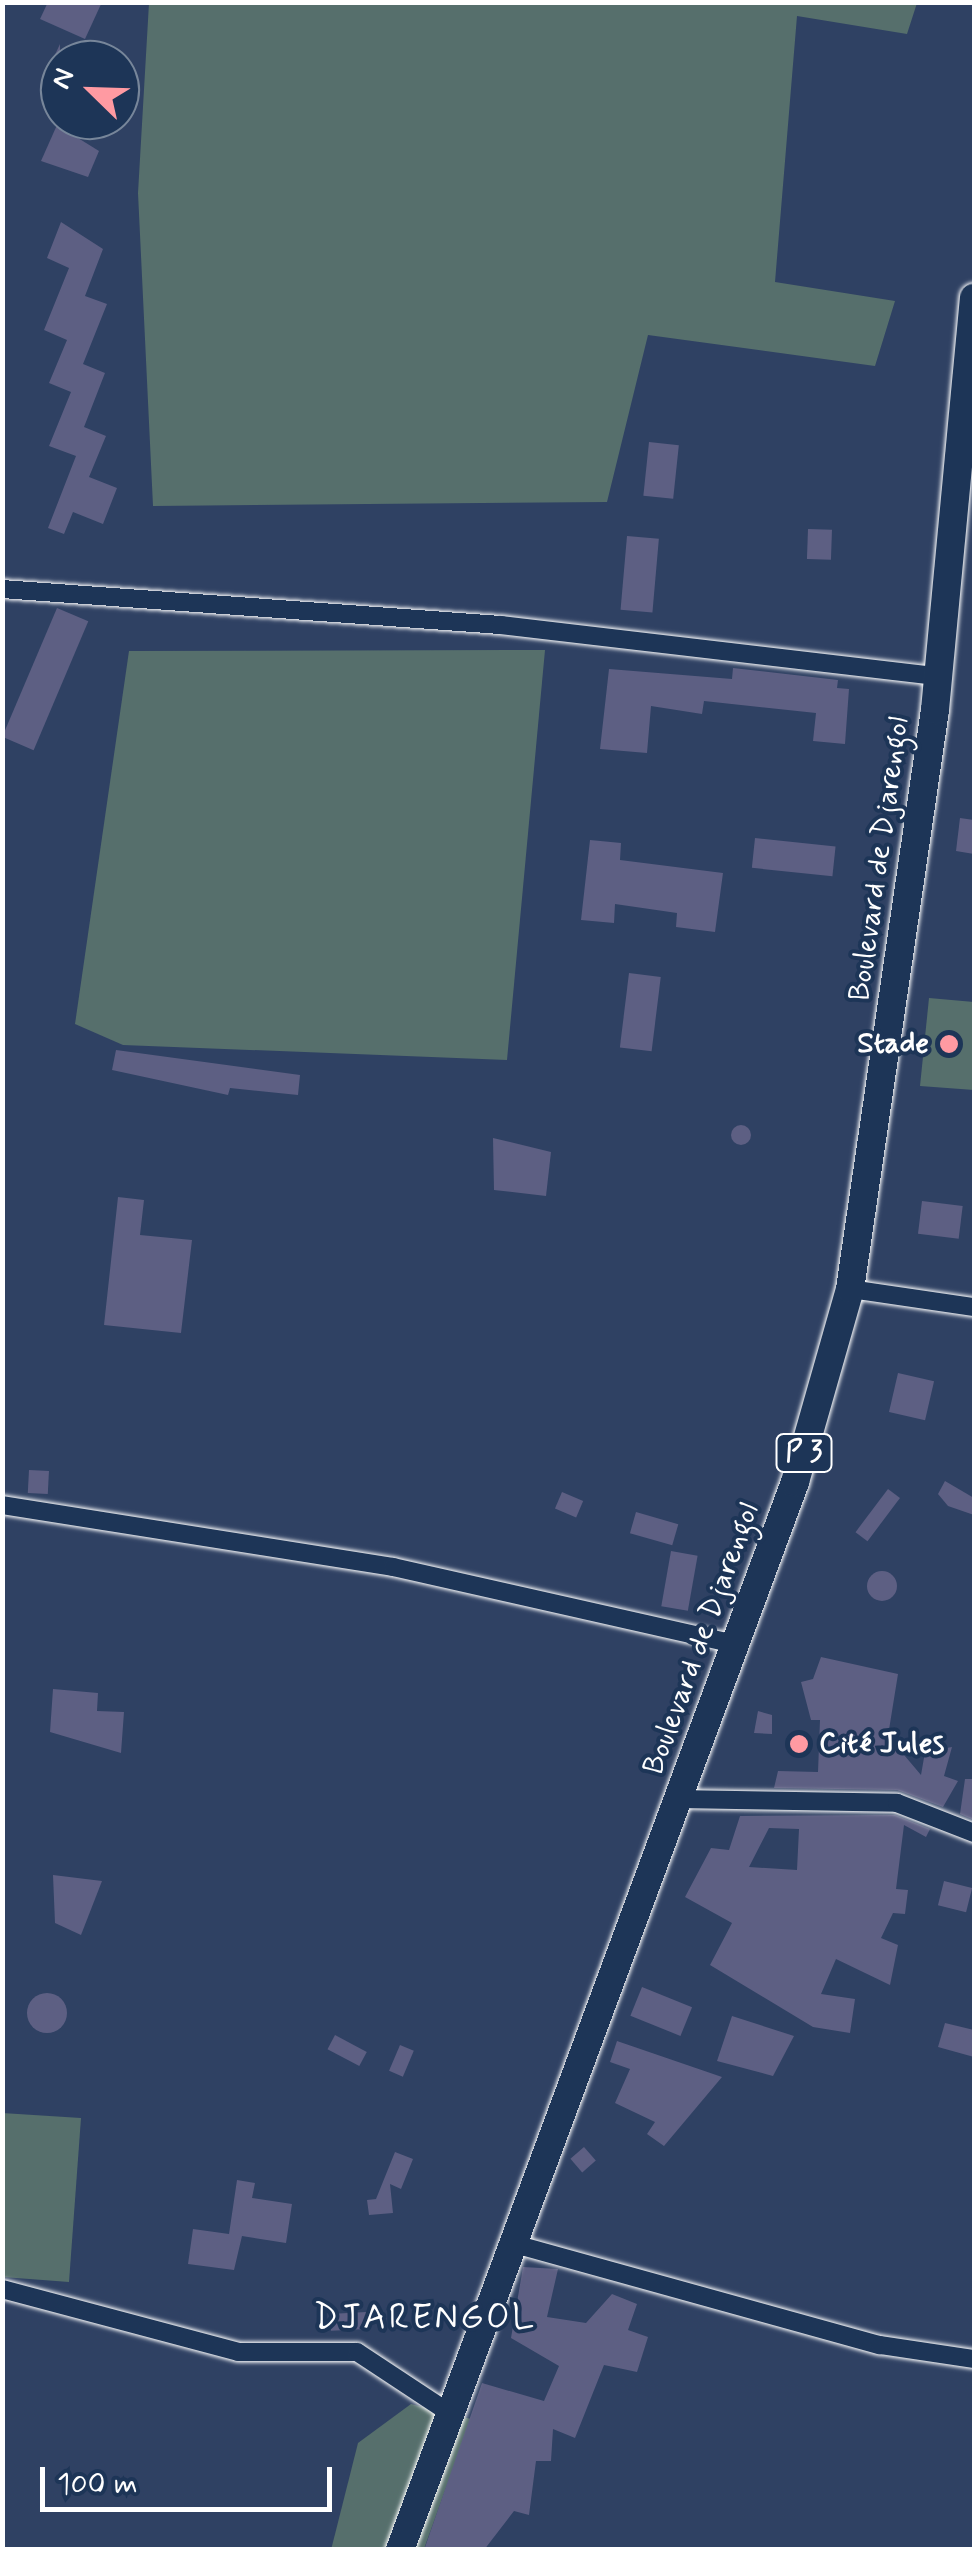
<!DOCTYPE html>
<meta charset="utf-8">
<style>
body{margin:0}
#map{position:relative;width:977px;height:2552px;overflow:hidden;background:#2f4163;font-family:Mynerve,sans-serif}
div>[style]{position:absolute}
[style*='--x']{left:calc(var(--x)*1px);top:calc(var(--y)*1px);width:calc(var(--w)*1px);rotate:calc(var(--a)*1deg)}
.green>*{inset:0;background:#566f6c}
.building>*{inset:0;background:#5d5f83;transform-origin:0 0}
.round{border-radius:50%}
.roads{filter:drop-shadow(0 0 2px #fff) drop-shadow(0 0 2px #fff)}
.street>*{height:18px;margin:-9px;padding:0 9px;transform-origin:9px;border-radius:9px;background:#1d3557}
.primary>*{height:28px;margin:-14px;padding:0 14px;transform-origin:14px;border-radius:14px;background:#1d3557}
.dots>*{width:28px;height:28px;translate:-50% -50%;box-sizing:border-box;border:5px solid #1d3557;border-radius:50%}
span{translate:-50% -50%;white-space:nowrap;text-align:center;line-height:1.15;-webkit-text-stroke:8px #1d3557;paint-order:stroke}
.shield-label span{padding:2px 8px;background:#1d3557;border:2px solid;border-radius:8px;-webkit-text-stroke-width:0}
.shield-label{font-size:28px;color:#fff;font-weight:700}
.street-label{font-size:30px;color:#fff}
.poi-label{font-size:30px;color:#fff;font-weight:700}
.right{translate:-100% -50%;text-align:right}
.left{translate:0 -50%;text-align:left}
.quarter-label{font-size:35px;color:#fff;letter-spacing:2.5px}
.frame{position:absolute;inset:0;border:5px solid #fff;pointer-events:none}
.north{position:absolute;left:40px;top:40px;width:100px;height:100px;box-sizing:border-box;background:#1d3557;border:2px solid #77869a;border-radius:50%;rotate:293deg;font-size:28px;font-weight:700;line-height:40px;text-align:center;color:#fff}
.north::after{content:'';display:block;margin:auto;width:35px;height:45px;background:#ff9aa2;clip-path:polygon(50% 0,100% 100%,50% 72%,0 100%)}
.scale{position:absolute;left:40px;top:2467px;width:292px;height:45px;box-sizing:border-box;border:5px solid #fff;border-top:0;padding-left:12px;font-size:30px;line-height:35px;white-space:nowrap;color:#fff;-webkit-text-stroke:8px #1d3557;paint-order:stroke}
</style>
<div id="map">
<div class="green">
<div style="clip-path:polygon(149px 3px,917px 3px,907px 34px,797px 16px,775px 282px,895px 301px,875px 366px,648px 335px,607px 502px,153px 506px,138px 193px)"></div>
<div style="clip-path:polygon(545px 650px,507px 1060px,123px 1045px,75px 1024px,129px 651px)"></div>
<div style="clip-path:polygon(929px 998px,974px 1002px,974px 1090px,920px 1086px)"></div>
<div style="clip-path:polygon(2px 2113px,81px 2118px,69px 2282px,3px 2277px)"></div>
<div style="clip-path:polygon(411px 2404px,471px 2419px,424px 2549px,331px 2550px,358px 2443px)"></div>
</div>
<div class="building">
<div style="clip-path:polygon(48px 2px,102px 2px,85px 39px,40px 19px)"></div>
<div style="clip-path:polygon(60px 44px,60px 96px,41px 85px)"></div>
<div style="clip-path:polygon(57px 125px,99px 151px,88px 177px,41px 161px)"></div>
<div style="clip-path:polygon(61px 222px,103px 249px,85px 296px,107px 304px,83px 364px,105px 373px,84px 427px,106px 436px,89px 477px,117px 488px,103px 524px,73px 512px,64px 534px,48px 528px,76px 456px,49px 446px,71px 392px,49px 383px,67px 340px,44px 330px,69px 268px,47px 258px)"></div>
<div style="left:649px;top:442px;width:30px;height:54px;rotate:6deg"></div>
<div style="left:808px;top:529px;width:24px;height:30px;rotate:2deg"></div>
<div style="left:627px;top:536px;width:32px;height:74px;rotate:5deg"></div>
<div style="left:57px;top:608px;width:34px;height:140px;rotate:23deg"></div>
<div style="clip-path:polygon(733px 668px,838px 680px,837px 688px,849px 689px,845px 744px,813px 741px,816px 713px,704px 701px,702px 714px,651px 706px,647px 753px,600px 749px,609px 669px,732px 679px)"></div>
<div style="clip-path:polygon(960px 818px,974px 820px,974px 854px,956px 851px)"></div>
<div style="left:755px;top:838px;width:81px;height:30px;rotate:6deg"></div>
<div style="clip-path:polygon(590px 840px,621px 843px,620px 860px,723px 873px,715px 932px,676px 927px,677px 913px,615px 904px,614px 923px,581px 920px)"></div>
<div style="left:629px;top:973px;width:32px;height:75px;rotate:7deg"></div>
<div style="clip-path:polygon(116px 1050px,300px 1075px,298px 1095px,230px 1088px,228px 1095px,112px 1070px)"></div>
<div class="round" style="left:731px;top:1125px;width:20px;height:20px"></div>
<div style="clip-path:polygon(493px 1138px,551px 1152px,546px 1196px,494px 1190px)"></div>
<div style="clip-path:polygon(118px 1197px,144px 1200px,140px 1235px,192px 1240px,181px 1333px,104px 1325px)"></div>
<div style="left:922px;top:1201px;width:41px;height:33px;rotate:7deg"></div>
<div style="left:898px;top:1373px;width:37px;height:40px;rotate:13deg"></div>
<div style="left:29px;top:1470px;width:20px;height:23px;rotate:3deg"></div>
<div style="clip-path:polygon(945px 1481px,974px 1498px,974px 1515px,948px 1506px,938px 1494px)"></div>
<div style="left:888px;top:1489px;width:15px;height:54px;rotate:37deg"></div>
<div style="left:562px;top:1492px;width:23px;height:18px;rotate:23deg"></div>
<div style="left:636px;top:1512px;width:44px;height:22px;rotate:16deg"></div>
<div style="left:671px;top:1551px;width:27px;height:56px;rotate:10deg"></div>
<div class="round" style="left:867px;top:1571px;width:30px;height:30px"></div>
<div style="clip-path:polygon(821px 1657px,898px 1674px,888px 1736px,921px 1775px,925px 1752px,952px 1747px,944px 1776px,958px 1781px,943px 1807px,897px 1790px,774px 1788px,778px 1771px,818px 1772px,820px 1720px,811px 1720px,801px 1682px,813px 1679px)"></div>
<div style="clip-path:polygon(53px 1689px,98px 1693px,97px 1711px,124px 1712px,121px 1753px,50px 1732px)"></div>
<div style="clip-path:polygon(758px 1711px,772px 1715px,772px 1734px,754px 1733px)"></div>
<div style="clip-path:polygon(965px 1779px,974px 1779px,974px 1820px,960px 1814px)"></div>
<div style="clip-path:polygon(evenodd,895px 1815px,930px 1829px,926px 1837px,904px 1825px,896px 1889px,908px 1890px,905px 1914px,893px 1913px,881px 1938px,898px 1945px,890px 1985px,836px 1959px,821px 1994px,855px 1999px,850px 2033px,813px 2027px,710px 1965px,732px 1923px,685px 1897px,711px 1848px,729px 1850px,740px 1816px,895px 1815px,769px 1828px,799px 1829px,797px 1870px,749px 1867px,769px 1828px)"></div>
<div style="clip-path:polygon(53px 1875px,102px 1881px,81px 1935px,55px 1923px)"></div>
<div style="left:944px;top:1881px;width:29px;height:25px;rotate:14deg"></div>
<div style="left:642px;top:1987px;width:54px;height:31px;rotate:22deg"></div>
<div class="round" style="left:27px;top:1993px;width:40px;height:40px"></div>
<div style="clip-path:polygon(732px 2016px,794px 2036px,773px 2076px,717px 2061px)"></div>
<div style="clip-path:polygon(945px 2023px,974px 2030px,974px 2057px,938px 2047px)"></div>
<div style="left:335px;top:2035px;width:36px;height:16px;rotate:28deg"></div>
<div style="clip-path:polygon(617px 2041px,722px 2077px,664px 2146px,647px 2134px,655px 2122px,615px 2103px,630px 2069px,610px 2062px)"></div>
<div style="left:400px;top:2045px;width:15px;height:28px;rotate:23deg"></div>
<div style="left:584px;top:2147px;width:18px;height:18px;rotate:49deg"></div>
<div style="clip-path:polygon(395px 2152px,413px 2159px,401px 2189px,390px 2184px,393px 2213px,369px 2215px,367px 2200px,376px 2199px)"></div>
<div style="clip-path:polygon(237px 2180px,255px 2183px,252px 2198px,292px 2204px,286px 2243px,242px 2236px,234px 2270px,188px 2264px,193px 2229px,229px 2234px)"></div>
<div style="clip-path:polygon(523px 2267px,558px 2269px,547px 2317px,586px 2323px,612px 2294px,637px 2304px,628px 2330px,648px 2337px,637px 2372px,604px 2365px,575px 2438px,553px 2429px,551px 2461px,536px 2461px,529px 2515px,514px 2511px,484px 2550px,424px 2550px,482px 2383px,544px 2401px,559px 2366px,511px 2338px)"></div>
<div style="left:366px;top:2312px;width:17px;height:36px;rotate:87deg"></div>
</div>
<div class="roads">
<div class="street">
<div style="--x:2;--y:589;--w:500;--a:4.13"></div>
<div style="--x:501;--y:625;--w:440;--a:6.7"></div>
<div style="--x:850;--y:1289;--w:125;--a:8.3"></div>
<div style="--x:2;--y:1505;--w:396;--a:9"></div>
<div style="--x:393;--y:1567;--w:351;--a:12.7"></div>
<div style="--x:677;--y:1799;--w:220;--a:1"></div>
<div style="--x:897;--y:1803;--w:83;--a:21.3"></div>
<div style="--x:511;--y:2243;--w:383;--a:15.5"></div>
<div style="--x:880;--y:2345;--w:95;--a:8.5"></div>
<div style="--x:2;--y:2289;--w:244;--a:14.9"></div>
<div style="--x:238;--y:2352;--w:119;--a:0"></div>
<div style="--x:357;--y:2352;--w:109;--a:33.4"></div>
</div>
<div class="primary">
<div style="--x:400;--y:2550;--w:1139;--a:-69.7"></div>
<div style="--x:795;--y:1482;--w:201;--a:-74.1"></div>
<div style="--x:850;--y:1289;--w:585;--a:-81.65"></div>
<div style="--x:935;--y:710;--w:414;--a:-84.6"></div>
</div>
</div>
<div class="dots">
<div style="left:949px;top:1044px;background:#ff9aa2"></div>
<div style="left:799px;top:1744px;background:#ff9aa2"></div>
</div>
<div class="shield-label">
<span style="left:804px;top:1453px">P 3</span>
</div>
<div class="street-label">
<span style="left:880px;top:859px;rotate:-82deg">Boulevard de Djarengol</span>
<span style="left:702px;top:1639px;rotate:-70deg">Boulevard de Djarengol</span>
</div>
<div class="poi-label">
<span class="right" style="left:929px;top:1044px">Stade</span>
<span class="left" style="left:819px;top:1744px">Cité Jules</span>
</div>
<div class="quarter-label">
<span style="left:425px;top:2318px">DJARENGOL</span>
</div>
<div class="frame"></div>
<div class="north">N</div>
<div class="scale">100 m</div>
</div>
